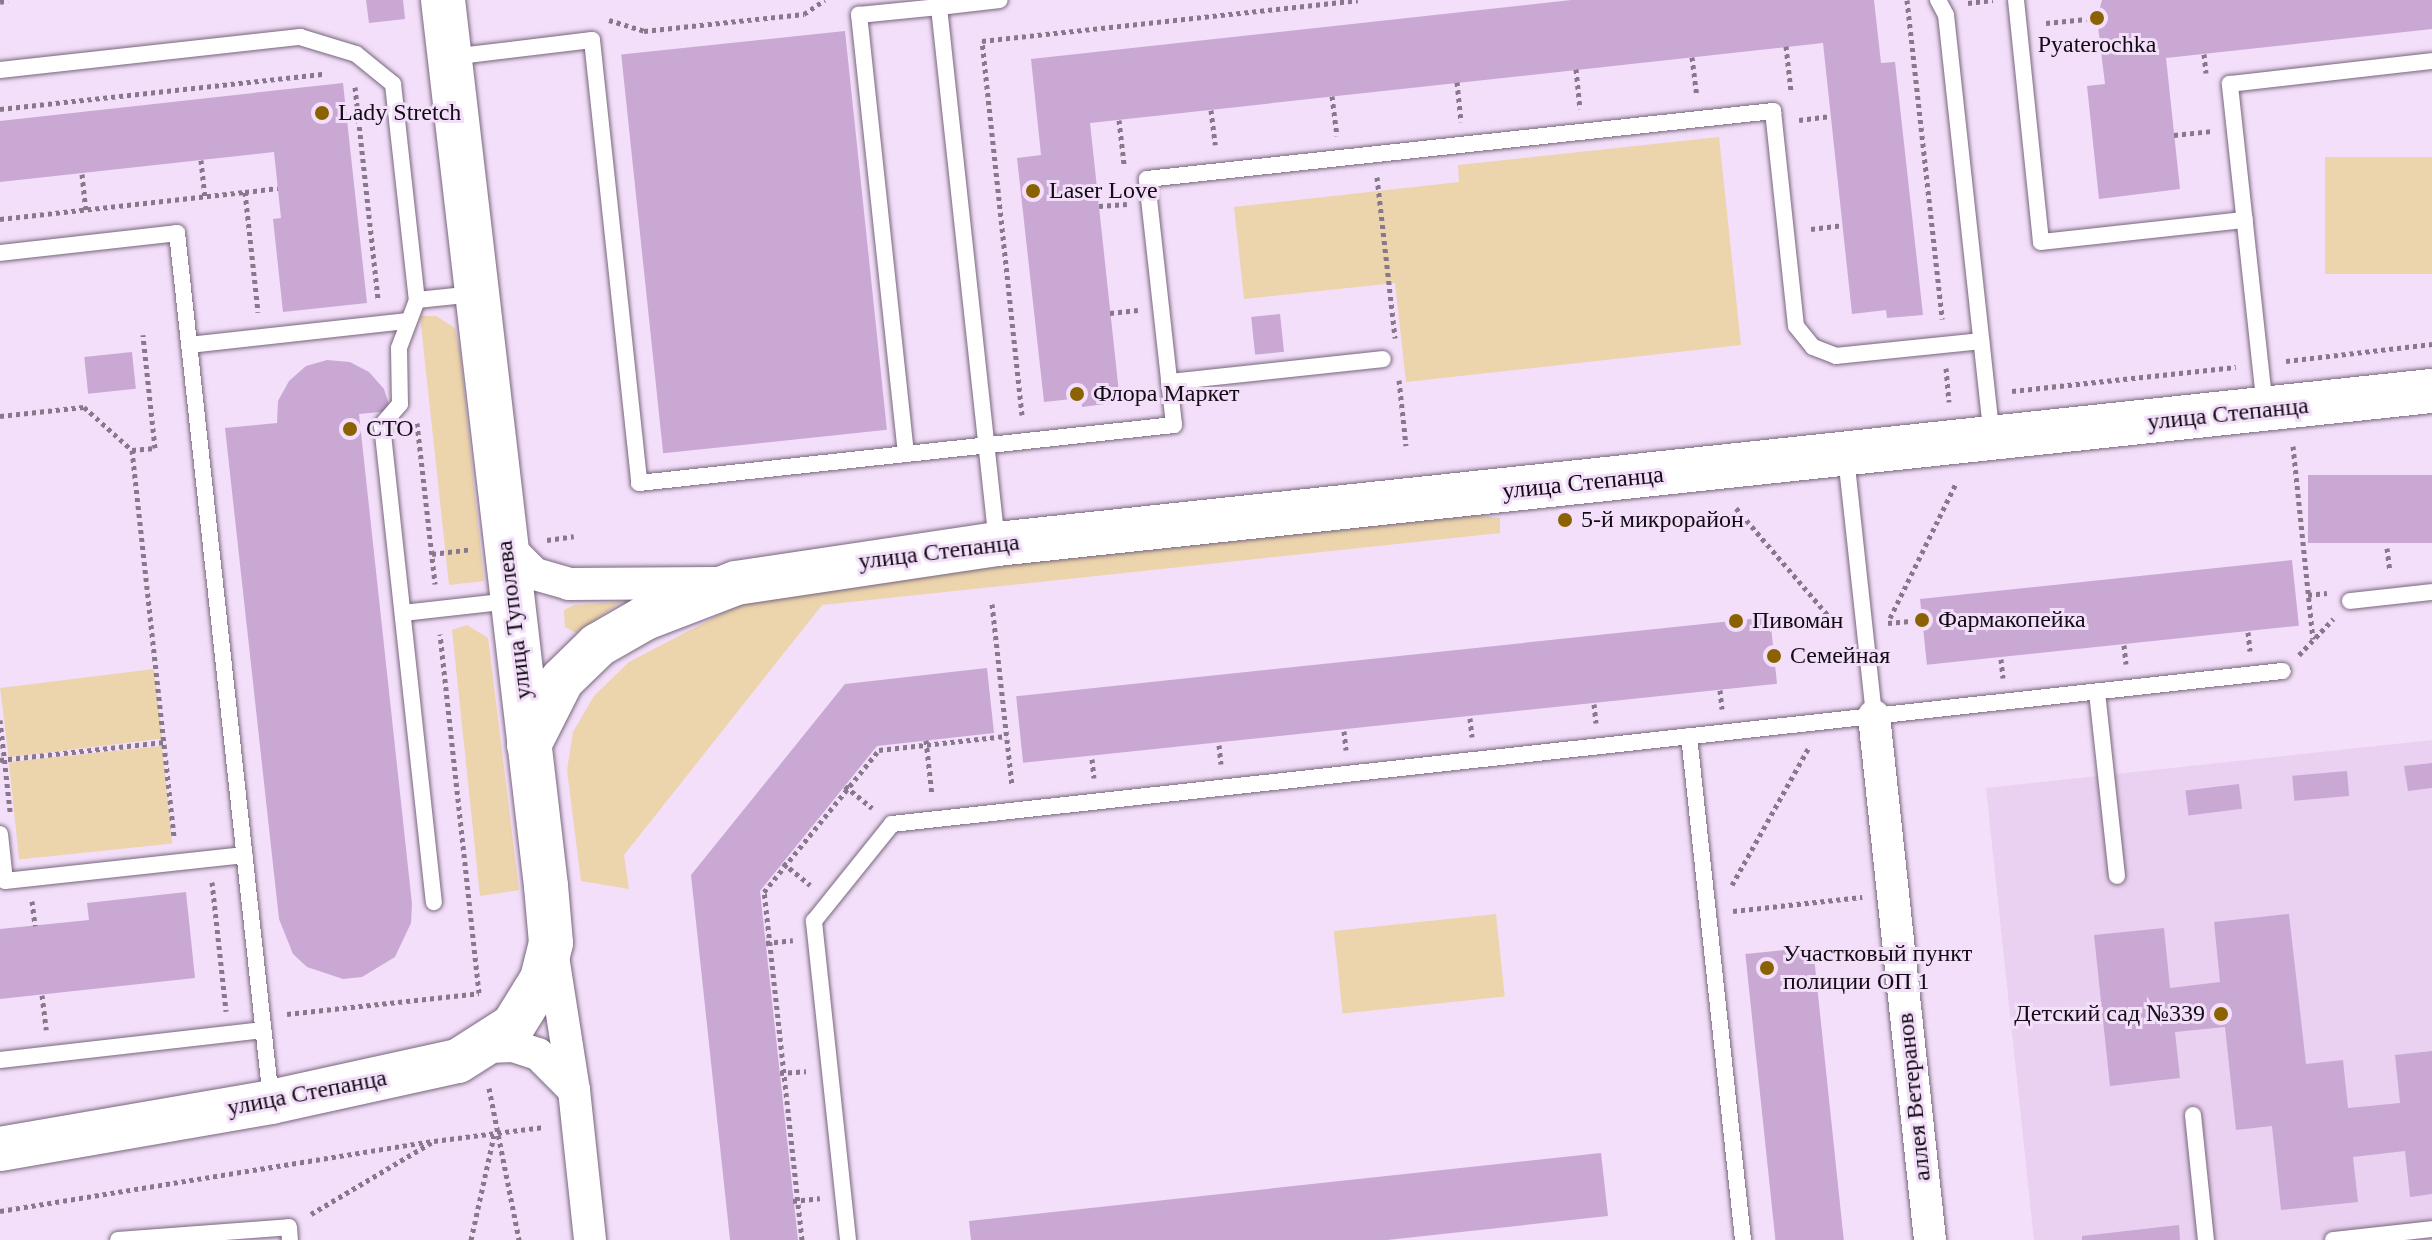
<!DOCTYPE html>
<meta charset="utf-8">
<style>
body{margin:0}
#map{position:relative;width:2432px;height:1240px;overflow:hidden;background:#f3dff9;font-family:Georgia,serif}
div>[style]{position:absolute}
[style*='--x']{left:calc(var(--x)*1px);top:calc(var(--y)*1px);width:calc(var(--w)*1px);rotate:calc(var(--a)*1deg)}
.built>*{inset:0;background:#ead1f1}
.green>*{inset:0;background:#ecd4ac;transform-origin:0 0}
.building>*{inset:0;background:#c9a8d4;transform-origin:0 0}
.path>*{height:5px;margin-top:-2.5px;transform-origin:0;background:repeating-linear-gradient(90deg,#87798b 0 4px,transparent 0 8px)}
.roads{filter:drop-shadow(0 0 2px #78667d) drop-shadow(0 0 2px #78667d)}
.lane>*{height:16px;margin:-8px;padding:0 8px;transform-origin:8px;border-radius:8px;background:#fff}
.street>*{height:32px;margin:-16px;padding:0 16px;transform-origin:16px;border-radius:16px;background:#fff}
.secondary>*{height:44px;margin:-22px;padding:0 22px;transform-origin:22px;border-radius:22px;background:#fff}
.dots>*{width:22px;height:22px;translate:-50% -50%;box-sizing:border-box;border:4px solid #f3dff9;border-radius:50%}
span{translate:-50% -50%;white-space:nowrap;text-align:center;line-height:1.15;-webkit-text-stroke:6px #f3dff9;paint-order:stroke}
.poi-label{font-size:24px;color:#120b14}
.left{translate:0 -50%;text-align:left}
.right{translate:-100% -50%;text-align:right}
.street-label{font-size:24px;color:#120b14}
</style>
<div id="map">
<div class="built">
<div style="clip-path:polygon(2432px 740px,2432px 1240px,2034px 1240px,1986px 788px)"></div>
</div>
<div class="green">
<div style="clip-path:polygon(1719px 137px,1741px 345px,1406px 382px,1395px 283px,1244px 299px,1234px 207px,1459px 182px,1458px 165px)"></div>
<div style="left:2432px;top:157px;width:117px;height:107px;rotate:90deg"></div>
<div style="clip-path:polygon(420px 316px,436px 316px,455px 328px,460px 351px,484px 581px,449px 585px)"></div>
<div style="clip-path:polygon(1460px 514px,1500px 518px,1500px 533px,822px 605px,624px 855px,629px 889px,581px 881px,567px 770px,573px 732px,594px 696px,629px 662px,738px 605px,821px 585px)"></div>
<div style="clip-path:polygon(621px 602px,576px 633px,565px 627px,564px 610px,574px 605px)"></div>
<div style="clip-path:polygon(467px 625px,488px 638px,519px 890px,480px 896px,452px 630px)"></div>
<div style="left:154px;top:669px;width:70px;height:155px;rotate:83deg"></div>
<div style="left:162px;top:746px;width:98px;height:154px;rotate:84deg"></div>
<div style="left:1496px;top:914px;width:83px;height:163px;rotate:84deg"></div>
</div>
<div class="building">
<div style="clip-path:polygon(366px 0,403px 0,405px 19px,369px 23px)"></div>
<div style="clip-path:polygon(1571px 0,1874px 0,1881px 63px,1895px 62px,1923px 315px,1887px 318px,1886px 310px,1852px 314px,1823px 43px,1090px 123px,1120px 402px,1082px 407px,1081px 398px,1044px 402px,1017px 158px,1041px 155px,1031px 59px)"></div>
<div style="clip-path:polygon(2102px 0,2432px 0,2432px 29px,2166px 58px,2180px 189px,2099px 199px,2087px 86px,2105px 84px,2097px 18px)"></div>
<div style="left:845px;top:31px;width:401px;height:225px;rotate:84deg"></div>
<div style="clip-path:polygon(343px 83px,367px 303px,283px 312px,273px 219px,281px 218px,274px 152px,0 182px,0 121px)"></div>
<div style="left:1280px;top:314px;width:38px;height:29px;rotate:84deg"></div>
<div style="left:132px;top:352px;width:37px;height:48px;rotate:84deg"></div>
<div style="clip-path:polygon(327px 360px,350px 362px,369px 372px,384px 389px,391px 411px,359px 414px,412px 904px,411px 923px,395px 957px,362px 977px,343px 979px,307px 967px,293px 954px,279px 919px,225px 428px,277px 423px,278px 401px,289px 381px,306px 366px)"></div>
<div style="left:2432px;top:475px;width:68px;height:124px;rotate:90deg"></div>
<div style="left:2292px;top:560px;width:66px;height:374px;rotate:84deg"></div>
<div style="left:1770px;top:617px;width:67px;height:758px;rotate:84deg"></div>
<div style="clip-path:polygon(987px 668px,994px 733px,877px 746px,760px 891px,798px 1240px,730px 1240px,691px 875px,845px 684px)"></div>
<div style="clip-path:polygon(2432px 763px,2432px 788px,2408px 791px,2404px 766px)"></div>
<div style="left:2347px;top:771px;width:25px;height:55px;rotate:85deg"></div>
<div style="left:2239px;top:784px;width:25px;height:54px;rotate:83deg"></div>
<div style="clip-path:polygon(186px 892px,195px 978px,0 999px,0 929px,89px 920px,87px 903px)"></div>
<div style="clip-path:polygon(2289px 914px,2306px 1064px,2343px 1060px,2348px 1108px,2400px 1103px,2395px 1055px,2432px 1051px,2432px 1194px,2410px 1197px,2405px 1151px,2353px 1157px,2358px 1202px,2281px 1210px,2272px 1126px,2236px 1130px,2225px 1027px,2175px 1032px,2180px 1078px,2110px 1086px,2094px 935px,2164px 928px,2170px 988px,2220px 982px,2214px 922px)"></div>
<div style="left:1813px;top:947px;width:295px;height:68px;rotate:84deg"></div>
<div style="clip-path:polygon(1601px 1153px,1608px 1216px,1387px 1240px,971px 1240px,969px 1221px)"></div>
<div style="clip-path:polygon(2179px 1225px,2180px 1240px,2082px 1240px,2082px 1236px)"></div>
</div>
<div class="path">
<div style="--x:1907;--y:0;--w:321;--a:83.7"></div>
<div style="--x:0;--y:2;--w:8;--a:-14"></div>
<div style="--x:1968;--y:3;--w:25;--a:-7"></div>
<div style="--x:609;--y:20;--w:37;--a:17"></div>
<div style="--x:644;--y:31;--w:161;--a:-6.1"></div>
<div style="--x:804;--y:14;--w:25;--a:-34"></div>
<div style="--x:2046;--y:23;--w:51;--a:-5.6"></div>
<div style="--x:1786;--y:46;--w:45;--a:83.7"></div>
<div style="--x:2204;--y:54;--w:19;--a:84"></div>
<div style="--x:1692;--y:57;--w:39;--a:83"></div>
<div style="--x:1576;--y:69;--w:40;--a:84.3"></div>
<div style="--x:1457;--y:82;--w:40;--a:84.3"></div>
<div style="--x:355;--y:87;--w:213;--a:83.8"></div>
<div style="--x:1332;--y:96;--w:40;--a:82.9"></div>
<div style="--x:0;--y:109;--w:326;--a:-6.2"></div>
<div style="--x:1211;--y:110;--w:35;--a:83"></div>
<div style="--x:1119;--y:120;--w:44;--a:83.5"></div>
<div style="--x:1799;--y:120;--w:32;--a:-7"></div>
<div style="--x:2174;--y:135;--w:37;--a:-6"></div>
<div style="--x:201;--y:160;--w:36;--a:84"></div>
<div style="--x:82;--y:174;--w:36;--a:84"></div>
<div style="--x:1377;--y:177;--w:162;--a:83.6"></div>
<div style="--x:245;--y:192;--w:33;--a:-7"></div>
<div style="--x:1099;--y:206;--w:28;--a:-4"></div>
<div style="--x:0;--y:219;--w:246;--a:-6.3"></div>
<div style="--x:245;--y:192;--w:121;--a:83.8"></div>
<div style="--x:1811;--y:229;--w:31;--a:-7"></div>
<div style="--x:1110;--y:313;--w:28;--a:-6"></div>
<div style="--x:2286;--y:361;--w:147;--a:-6.6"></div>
<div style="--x:1946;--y:368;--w:34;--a:85"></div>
<div style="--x:1399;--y:380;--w:66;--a:83.9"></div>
<div style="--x:2012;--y:391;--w:225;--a:-6.1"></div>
<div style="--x:1022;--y:415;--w:376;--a:-96.1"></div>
<div style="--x:982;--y:41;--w:378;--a:-6.2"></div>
<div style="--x:0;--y:416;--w:84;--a:-6.1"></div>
<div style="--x:84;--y:407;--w:64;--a:41.9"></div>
<div style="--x:132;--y:450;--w:390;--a:83.8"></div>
<div style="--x:417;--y:423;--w:162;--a:83.6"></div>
<div style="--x:2293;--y:446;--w:194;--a:84.1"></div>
<div style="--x:132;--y:450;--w:23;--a:-5"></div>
<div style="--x:155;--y:448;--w:114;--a:-96.1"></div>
<div style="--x:1736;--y:508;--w:155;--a:49.4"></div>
<div style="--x:547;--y:540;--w:27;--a:-8"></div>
<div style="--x:2387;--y:548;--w:23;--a:83"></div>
<div style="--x:432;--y:554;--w:38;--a:-7"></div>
<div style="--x:2308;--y:595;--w:19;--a:-6"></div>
<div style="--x:992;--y:604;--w:182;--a:83.7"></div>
<div style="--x:1890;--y:618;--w:150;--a:-63.9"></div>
<div style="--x:1888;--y:623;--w:34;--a:-5"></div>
<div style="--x:2248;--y:632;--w:19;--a:84"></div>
<div style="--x:2124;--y:645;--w:19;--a:84"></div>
<div style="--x:2299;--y:655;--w:50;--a:-46.6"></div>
<div style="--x:2001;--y:659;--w:19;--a:84"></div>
<div style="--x:1720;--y:690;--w:19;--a:84"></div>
<div style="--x:1594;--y:704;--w:19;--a:84"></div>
<div style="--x:1470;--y:718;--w:19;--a:84"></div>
<div style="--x:0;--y:720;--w:92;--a:83.7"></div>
<div style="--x:1344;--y:731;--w:19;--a:84"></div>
<div style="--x:926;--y:740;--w:55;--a:83.8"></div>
<div style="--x:1219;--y:745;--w:19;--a:84"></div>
<div style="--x:1092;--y:759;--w:19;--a:84"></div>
<div style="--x:0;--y:760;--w:165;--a:-6.3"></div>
<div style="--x:845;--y:786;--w:35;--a:39"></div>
<div style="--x:783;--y:863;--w:35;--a:39"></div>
<div style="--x:212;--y:882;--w:130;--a:83.8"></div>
<div style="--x:1732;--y:885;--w:158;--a:-60.8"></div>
<div style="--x:32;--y:901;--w:25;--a:83"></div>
<div style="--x:1733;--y:911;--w:130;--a:-6.2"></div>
<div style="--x:766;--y:943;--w:27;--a:-6"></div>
<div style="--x:42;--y:995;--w:35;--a:83"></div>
<div style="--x:287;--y:1014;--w:193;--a:-6.2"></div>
<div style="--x:479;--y:993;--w:361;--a:-96.2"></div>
<div style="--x:780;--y:1073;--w:26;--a:-4"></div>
<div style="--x:489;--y:1088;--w:155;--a:78.8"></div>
<div style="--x:793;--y:1201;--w:27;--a:-6"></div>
<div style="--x:0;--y:1211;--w:440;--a:-9.2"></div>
<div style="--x:311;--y:1214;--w:143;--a:-30.7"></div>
<div style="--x:434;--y:1141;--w:111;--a:-7.3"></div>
<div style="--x:471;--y:1240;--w:107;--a:-77.6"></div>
<div style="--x:802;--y:1240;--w:350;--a:-96.2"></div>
<div style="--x:764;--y:892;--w:183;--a:-51"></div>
<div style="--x:879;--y:750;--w:128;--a:-6.3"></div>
</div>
<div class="roads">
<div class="lane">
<div style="--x:1938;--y:0;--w:17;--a:62"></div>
<div style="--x:1946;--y:15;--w:425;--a:83.8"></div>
<div style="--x:2016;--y:0;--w:243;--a:84.1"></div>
<div style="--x:2041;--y:242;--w:205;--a:-6.2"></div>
<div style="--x:451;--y:57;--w:142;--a:-6.9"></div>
<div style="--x:592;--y:40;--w:445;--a:83.9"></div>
<div style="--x:639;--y:483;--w:538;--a:-6.19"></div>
<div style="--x:1174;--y:425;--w:247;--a:-96.3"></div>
<div style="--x:1147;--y:179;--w:630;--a:-6.2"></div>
<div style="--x:1773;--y:111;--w:216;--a:83.9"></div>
<div style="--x:1796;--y:326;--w:27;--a:51"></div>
<div style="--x:1813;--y:347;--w:25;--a:21"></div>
<div style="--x:1836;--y:356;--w:146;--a:-5.9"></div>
<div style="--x:0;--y:70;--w:302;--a:-6.3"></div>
<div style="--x:300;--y:37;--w:59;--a:16.9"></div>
<div style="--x:356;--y:54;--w:48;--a:39"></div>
<div style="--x:393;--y:84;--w:217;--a:83.7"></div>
<div style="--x:417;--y:300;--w:51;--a:110.6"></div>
<div style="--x:399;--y:348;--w:56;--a:89"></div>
<div style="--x:400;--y:404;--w:28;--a:131"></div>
<div style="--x:382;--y:425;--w:480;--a:83.8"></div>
<div style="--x:0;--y:253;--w:178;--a:-6.4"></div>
<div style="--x:177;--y:233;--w:872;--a:83.81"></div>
<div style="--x:417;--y:300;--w:58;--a:-5.9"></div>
<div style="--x:189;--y:345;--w:218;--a:-6.3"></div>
<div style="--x:1169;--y:382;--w:215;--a:-6.1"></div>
<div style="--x:2265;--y:408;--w:326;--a:-96.2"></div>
<div style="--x:2230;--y:84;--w:203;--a:-6.5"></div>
<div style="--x:906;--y:454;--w:442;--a:-96.1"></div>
<div style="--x:859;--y:15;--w:80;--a:-5.7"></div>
<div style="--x:1846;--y:457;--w:261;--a:83.8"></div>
<div style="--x:997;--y:543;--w:539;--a:-96.18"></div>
<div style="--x:939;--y:7;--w:61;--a:-6.5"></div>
<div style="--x:2350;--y:601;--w:82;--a:-6.3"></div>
<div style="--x:403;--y:613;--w:108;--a:-6.4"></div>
<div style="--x:2097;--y:692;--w:185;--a:83.8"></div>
<div style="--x:1689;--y:736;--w:507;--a:83.88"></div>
<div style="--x:0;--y:834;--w:47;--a:83.9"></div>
<div style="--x:5;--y:881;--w:241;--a:-6.2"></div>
<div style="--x:0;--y:1060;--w:265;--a:-6.5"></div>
<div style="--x:2193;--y:1115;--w:126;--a:84.1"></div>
<div style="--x:118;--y:1240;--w:171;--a:-4.3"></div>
<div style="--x:289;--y:1227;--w:13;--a:86"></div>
<div style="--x:848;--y:1240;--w:321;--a:-96.1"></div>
<div style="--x:814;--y:921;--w:124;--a:-51.2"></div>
<div style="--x:892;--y:824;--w:1399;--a:-6.28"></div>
<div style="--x:2333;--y:1240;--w:100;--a:-6.3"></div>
</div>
<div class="street">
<div style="--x:506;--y:545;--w:41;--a:45"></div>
<div style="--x:535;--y:574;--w:35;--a:16"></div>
<div style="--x:569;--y:584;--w:148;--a:-0.4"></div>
<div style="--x:1874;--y:716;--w:527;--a:83.9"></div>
<div style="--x:552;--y:950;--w:142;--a:81.1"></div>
<div style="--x:574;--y:1090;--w:151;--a:83.9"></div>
<div style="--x:487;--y:1047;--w:26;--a:-2"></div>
<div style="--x:513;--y:1046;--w:26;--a:18"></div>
<div style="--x:538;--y:1054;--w:51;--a:45"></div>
</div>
<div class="secondary">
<div style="--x:529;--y:745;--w:73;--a:-63.1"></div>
<div style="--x:562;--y:680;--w:50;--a:-44.2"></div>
<div style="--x:598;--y:645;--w:54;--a:-29.9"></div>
<div style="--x:645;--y:618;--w:97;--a:-21"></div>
<div style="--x:736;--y:583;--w:264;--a:-8.5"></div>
<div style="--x:997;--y:544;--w:1443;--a:-6.09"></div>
<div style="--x:0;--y:1149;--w:275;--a:-9.8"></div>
<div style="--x:271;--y:1102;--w:191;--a:-12.4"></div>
<div style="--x:458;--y:1061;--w:65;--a:-32.5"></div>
<div style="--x:513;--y:1026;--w:55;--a:-58.3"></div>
<div style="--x:542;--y:979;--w:37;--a:-76"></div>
<div style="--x:551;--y:943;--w:57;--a:-95"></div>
<div style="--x:546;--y:886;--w:892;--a:-96.63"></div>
</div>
</div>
<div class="dots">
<div style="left:2097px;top:18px;background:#8a6202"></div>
<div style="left:322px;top:113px;background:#8a6202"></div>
<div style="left:1033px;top:191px;background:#8a6202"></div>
<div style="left:1077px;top:394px;background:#8a6202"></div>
<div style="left:350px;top:429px;background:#8a6202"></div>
<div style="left:1565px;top:520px;background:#8a6202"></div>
<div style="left:1922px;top:620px;background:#8a6202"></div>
<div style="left:1736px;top:621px;background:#8a6202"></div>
<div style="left:1774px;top:656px;background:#8a6202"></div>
<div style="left:1767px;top:968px;background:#8a6202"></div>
<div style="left:2221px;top:1014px;background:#8a6202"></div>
</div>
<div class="poi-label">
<span style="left:2097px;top:45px">Pyaterochka</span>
<span class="left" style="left:338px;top:113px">Lady Stretch</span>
<span class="left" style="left:1049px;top:191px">Laser Love</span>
<span class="left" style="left:1093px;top:394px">Флора Маркет</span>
<span class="left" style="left:366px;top:429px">СТО</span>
<span class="left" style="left:1581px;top:520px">5-й микрорайон</span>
<span class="left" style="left:1938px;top:620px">Фармакопейка</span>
<span class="left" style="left:1752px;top:621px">Пивоман</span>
<span class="left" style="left:1790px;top:656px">Семейная</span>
<span class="left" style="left:1783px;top:968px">Участковый пункт<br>полиции ОП 1</span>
<span class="right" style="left:2205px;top:1014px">Детский сад №339</span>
</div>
<div class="street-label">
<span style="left:2228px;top:414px;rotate:-6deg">улица Степанца</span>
<span style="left:1583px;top:483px;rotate:-6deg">улица Степанца</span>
<span style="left:939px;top:552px;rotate:-7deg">улица Степанца</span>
<span style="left:514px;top:620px;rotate:-97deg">улица Туполева</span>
<span style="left:307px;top:1093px;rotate:-11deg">улица Степанца</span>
<span style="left:1914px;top:1097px;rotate:-96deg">аллея Ветеранов</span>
</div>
</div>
